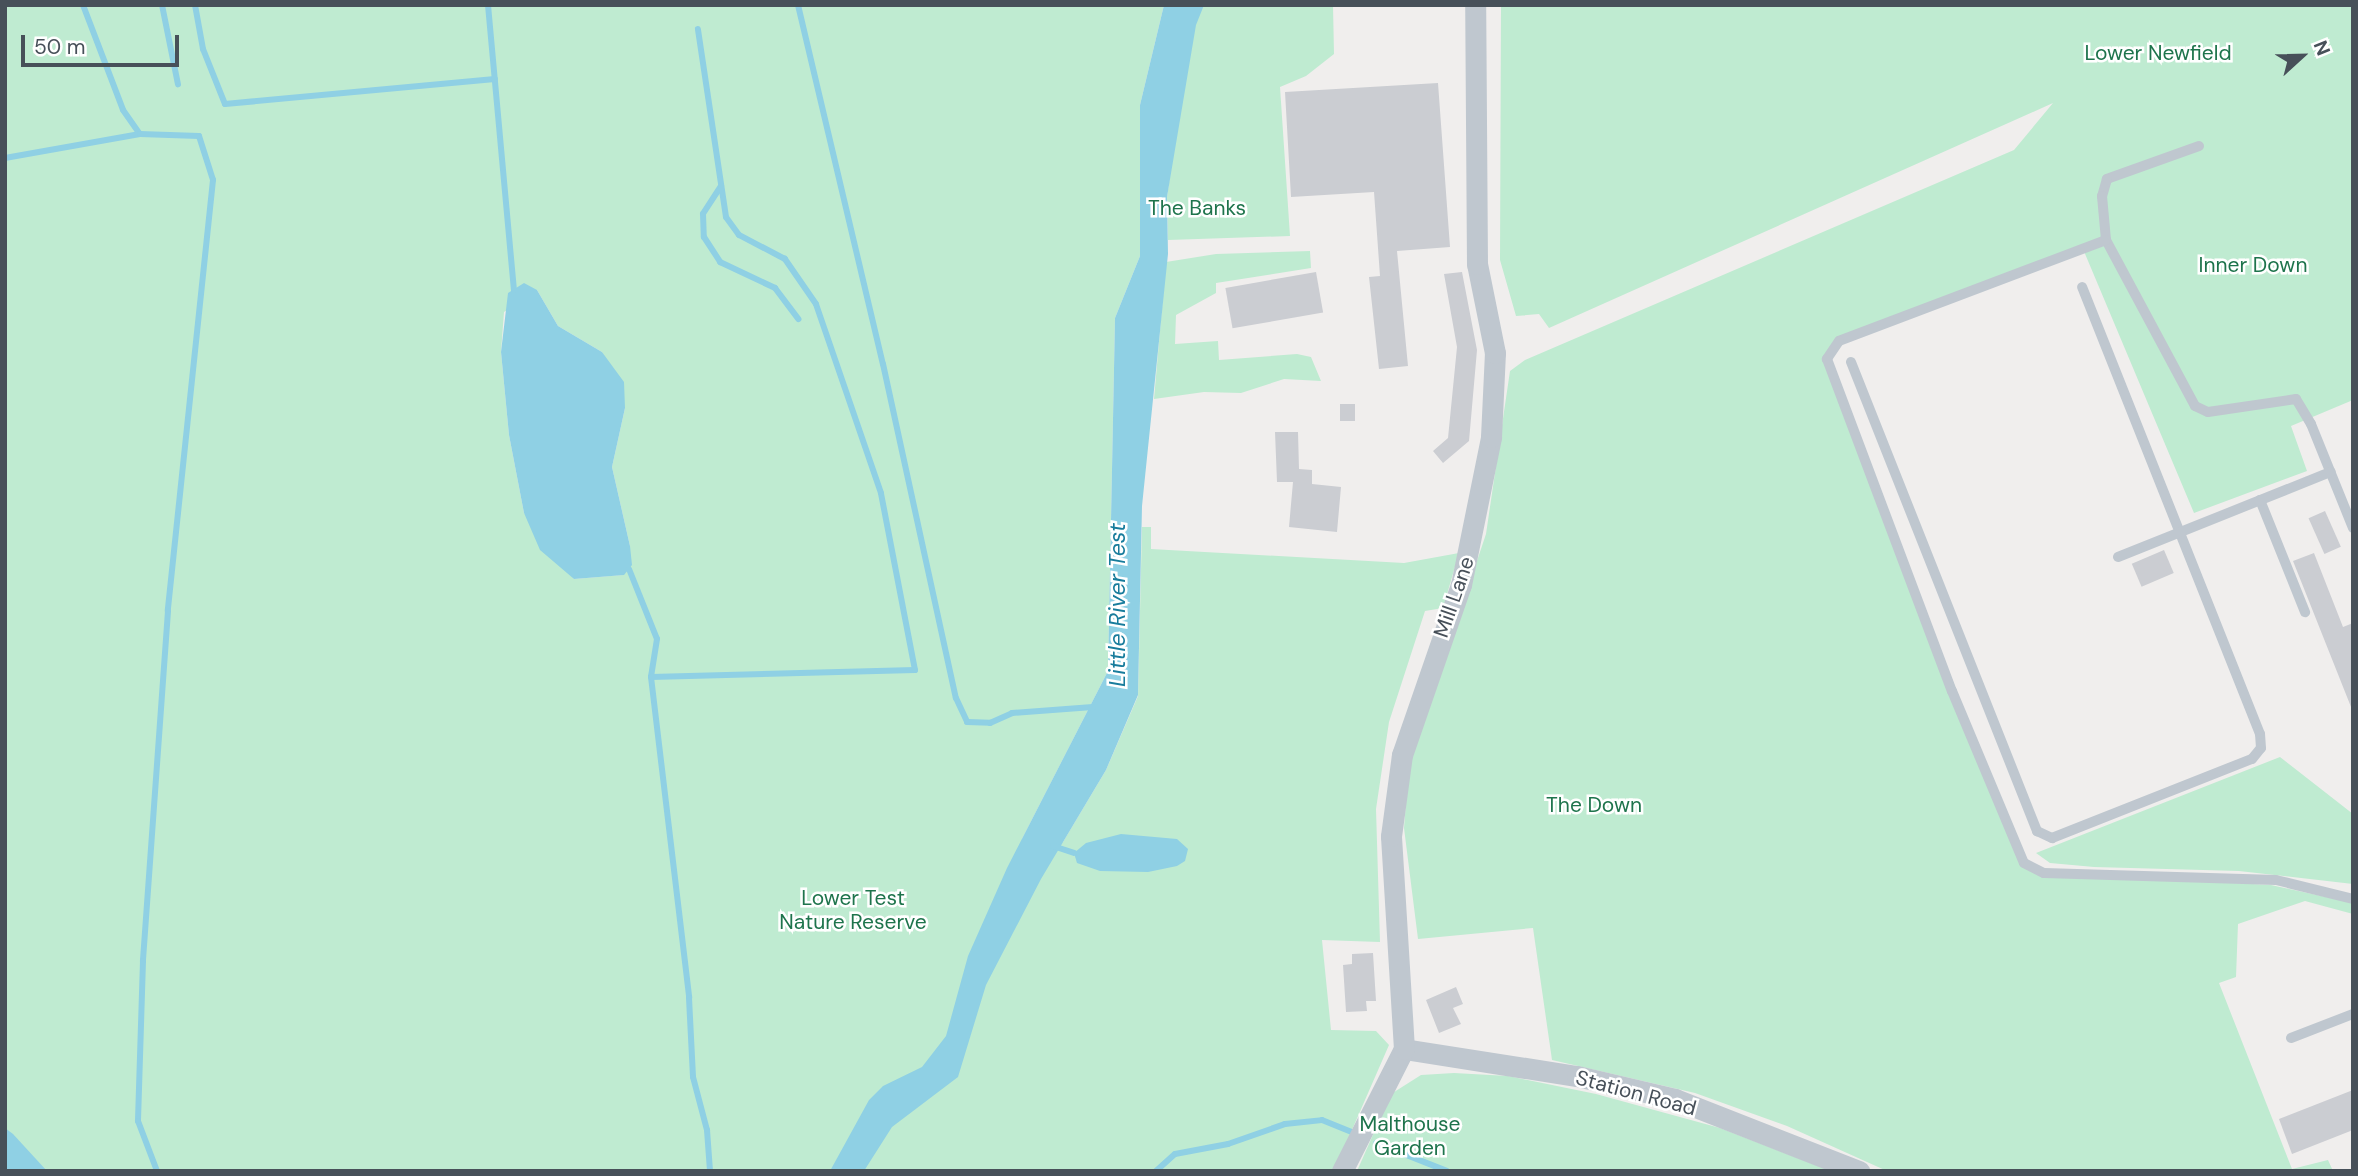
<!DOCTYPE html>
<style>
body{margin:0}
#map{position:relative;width:2358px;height:1176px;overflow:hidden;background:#f0eeed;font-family:"DM Sans",sans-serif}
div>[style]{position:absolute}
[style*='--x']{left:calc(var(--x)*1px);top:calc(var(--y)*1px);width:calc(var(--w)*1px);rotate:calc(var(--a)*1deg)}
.green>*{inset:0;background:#bfebd1}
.water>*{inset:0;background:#8fd0e4}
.stream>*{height:6px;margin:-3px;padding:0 3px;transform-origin:3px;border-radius:3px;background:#8fd0e4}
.building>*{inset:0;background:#cbcdd2;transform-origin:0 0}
.lane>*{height:10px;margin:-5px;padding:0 5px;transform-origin:5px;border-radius:5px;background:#bfc7cf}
.street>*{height:21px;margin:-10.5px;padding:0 10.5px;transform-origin:10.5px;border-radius:10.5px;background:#bfc7cf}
span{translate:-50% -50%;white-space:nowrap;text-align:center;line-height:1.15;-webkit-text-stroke:5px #fff;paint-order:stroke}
.park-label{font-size:21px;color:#1e744c}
.street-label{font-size:21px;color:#475059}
.water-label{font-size:23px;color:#187c9c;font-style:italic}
.frame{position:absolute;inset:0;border:7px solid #475059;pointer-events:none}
.north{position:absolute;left:2267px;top:21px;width:70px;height:70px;-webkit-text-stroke:5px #fff;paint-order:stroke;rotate:68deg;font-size:19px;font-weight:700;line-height:28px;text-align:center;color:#475059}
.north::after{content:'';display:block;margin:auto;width:24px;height:32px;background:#475059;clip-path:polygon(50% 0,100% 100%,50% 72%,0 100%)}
.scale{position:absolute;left:21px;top:35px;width:158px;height:32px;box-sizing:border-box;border:4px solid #475059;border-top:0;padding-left:9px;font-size:21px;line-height:24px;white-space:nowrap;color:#475059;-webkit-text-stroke:5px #fff;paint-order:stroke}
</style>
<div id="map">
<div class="green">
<div style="clip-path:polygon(evenodd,5px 5px,1164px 5px,1140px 105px,1140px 256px,1115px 318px,1108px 671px,1022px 839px,1063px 842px,1106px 770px,1138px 696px,1142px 527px,1151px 527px,1151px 549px,1404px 563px,1459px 553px,1443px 608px,1425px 611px,1389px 722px,1376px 809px,1380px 942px,1322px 940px,1331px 1030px,1376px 1031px,1389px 1045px,1334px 1171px,5px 1171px,5px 5px,537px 290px,558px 326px,602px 352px,625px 408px,612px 467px,630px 546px,623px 575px,574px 579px,524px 513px,509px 435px,501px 352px,504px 312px,537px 290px)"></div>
<div style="clip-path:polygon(1194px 5px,1333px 5px,1334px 54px,1306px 76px,1280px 87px,1290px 236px,1168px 240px,1167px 197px)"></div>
<div style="clip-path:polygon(1501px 5px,2353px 5px,2353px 400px,2291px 426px,2307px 471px,2194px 513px,2083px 249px,1839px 341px,1827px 359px,2024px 863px,2044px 873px,2271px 885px,2353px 903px,2353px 914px,2305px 901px,2238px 924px,2236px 977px,2219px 983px,2292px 1169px,2328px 1160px,2333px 1171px,1887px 1171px,1787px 1126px,1695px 1093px,1552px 1060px,1533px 928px,1418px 939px,1404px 828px,1409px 764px,1486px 534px,1510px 371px,1525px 360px,2014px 150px,2053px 103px,1549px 328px,1539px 314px,1516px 316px,1500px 260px)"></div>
<div style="clip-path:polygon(1310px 251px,1311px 268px,1216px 283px,1216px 293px,1176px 315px,1175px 344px,1218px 341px,1219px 360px,1297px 354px,1311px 357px,1321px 381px,1284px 379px,1241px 393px,1204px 392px,1154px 399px,1166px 262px,1216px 254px)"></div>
<div style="clip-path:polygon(2280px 757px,2353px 814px,2353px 884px,2239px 871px,2094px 867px,2050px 863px,2036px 853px)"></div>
<div style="clip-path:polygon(1454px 1073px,1508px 1076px,1596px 1094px,1720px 1128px,1831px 1171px,1357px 1171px,1391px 1094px,1421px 1075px)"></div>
</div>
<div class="water">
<div style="clip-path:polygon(1164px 5px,1204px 5px,1196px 25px,1167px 197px,1168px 254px,1142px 506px,1138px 695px,1106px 770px,1041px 879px,986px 985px,958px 1077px,892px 1127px,864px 1171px,830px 1171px,869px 1100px,883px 1086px,922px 1067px,946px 1036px,968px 956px,1007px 868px,1108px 671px,1115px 318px,1140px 256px,1140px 105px)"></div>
<div style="clip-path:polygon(524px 283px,537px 290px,558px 326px,602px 352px,624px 382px,625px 408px,612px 467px,630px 546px,632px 565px,624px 575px,574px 579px,540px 550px,524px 513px,509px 435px,501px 352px,508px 293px)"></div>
<div style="clip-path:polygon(1121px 834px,1177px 839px,1188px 849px,1185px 861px,1177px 866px,1148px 872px,1100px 871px,1077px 863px,1074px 853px,1086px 843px)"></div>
<div style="clip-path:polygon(5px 1128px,13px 1134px,47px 1171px,5px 1171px)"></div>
</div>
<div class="stream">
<div style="--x:83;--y:5;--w:112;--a:69.1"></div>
<div style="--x:123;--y:110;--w:29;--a:55"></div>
<div style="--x:162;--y:5;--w:81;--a:78.6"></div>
<div style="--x:195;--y:5;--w:45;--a:79.7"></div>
<div style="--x:203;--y:49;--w:59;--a:68.2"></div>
<div style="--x:225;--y:104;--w:271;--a:-5.3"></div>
<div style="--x:488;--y:5;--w:286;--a:84.8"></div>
<div style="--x:798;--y:5;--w:369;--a:76.7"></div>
<div style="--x:883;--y:364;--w:342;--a:77.7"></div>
<div style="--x:956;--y:698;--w:26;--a:65"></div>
<div style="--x:967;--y:722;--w:23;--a:2"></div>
<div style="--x:990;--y:723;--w:24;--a:-24"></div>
<div style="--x:1012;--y:713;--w:81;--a:-4.2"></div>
<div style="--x:5;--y:158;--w:137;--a:-10.1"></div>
<div style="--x:140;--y:134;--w:59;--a:1.9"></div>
<div style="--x:199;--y:136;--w:46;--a:72.3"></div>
<div style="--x:213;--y:180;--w:433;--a:96"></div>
<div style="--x:168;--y:611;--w:351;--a:94.1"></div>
<div style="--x:143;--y:961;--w:160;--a:91.8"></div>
<div style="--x:138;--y:1121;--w:53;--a:69.2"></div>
<div style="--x:721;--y:186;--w:33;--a:123"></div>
<div style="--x:703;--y:214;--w:23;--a:88"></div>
<div style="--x:704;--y:237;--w:30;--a:57"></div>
<div style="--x:720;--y:262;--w:61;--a:25.3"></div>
<div style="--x:775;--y:288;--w:39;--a:53"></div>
<div style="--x:629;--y:569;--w:75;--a:68.2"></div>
<div style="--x:657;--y:639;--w:38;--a:99"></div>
<div style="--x:651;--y:677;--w:323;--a:83.2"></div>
<div style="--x:689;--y:998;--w:79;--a:87.1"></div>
<div style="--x:693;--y:1077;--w:55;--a:75.2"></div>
<div style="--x:707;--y:1130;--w:41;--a:85.8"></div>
<div style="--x:651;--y:677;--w:264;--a:-1.5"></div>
<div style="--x:915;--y:670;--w:180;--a:-100.9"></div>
<div style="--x:881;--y:493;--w:200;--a:-109"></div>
<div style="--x:816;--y:304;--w:55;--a:-124.6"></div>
<div style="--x:785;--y:259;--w:52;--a:-152.4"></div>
<div style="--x:739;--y:235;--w:22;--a:-126"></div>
<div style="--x:726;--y:217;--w:190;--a:-98.5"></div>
<div style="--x:1053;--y:846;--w:22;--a:18"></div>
<div style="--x:1376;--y:1143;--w:76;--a:21.5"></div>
<div style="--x:1156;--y:1171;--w:25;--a:-42"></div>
<div style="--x:1175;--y:1154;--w:54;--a:-10.7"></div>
<div style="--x:1228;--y:1144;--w:60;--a:-19.3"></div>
<div style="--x:1285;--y:1124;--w:37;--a:-6"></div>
<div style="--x:1322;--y:1120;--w:32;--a:22"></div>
</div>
<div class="building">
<div style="clip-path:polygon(1438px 83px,1450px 247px,1397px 251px,1408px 366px,1379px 369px,1369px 277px,1380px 276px,1374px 192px,1291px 197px,1285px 92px)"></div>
<div style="left:1316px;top:272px;width:41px;height:92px;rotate:80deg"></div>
<div style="clip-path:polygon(1462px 272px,1477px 350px,1469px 441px,1443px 463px,1433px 451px,1448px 438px,1457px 347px,1444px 274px)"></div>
<div style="left:1340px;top:404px;width:15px;height:17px"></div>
<div style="clip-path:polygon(1275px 432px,1298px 432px,1299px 469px,1312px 470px,1312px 484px,1341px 487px,1337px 532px,1289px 527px,1293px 482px,1277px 482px)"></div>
<div style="left:2325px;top:511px;width:39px;height:18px;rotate:66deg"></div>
<div style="left:2164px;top:550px;width:25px;height:35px;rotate:67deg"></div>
<div style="clip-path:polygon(2314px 553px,2343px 627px,2353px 623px,2353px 712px,2293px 561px)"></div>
<div style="clip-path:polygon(1373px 953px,1376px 1001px,1366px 1001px,1367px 1011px,1346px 1012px,1343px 965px,1352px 964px,1352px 954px)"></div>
<div style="clip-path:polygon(1456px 987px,1463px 1004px,1453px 1008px,1461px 1024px,1439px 1033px,1426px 1000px)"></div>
<div style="clip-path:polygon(2353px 1090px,2353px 1130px,2292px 1154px,2279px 1119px)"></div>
</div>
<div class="lane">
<div style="--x:2199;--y:146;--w:98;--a:160.3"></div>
<div style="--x:2107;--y:179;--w:18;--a:106"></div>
<div style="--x:2102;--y:196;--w:44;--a:84.8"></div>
<div style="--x:2106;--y:240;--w:188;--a:61.8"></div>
<div style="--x:2195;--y:406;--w:14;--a:25"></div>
<div style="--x:2208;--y:412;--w:89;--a:-8.4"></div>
<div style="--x:2296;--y:399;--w:29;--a:59"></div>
<div style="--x:2311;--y:424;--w:112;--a:68"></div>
<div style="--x:2106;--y:240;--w:285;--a:159.3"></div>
<div style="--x:1839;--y:341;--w:22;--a:124"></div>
<div style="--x:1827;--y:359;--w:355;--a:69.4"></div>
<div style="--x:1952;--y:691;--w:186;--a:67.3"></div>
<div style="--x:2024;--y:863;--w:22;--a:27"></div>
<div style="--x:2044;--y:873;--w:232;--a:1.7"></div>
<div style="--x:2276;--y:880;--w:79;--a:13.9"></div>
<div style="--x:1851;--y:362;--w:505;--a:68.37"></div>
<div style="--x:2037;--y:831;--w:17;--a:25"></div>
<div style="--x:2052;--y:838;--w:215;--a:-21.6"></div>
<div style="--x:2252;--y:759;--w:14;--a:-51"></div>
<div style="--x:2261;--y:748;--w:14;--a:-94"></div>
<div style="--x:2260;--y:734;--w:481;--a:-111.7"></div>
<div style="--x:2260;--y:500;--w:121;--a:68.1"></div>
<div style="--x:2118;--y:557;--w:229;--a:-21.8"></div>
<div style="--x:2291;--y:1038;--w:66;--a:-21.2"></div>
</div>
<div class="street">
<div style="--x:1404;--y:1049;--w:175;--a:8.9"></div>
<div style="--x:1577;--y:1076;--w:101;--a:13.2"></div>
<div style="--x:1675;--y:1099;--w:198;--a:21.4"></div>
<div style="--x:1342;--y:1171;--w:137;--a:-63.1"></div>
<div style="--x:1404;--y:1049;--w:213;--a:-93.5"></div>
<div style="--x:1391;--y:836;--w:82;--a:-82.3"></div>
<div style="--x:1402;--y:755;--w:180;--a:-70.9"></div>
<div style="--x:1461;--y:585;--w:151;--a:-78.5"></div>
<div style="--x:1491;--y:437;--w:84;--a:-87.3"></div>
<div style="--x:1495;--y:353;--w:91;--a:-101.4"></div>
<div style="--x:1477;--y:264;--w:259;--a:-90.4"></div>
</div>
<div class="park-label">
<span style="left:2158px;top:53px">Lower Newfield</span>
<span style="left:1197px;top:208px">The Banks</span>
<span style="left:2253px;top:265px">Inner Down</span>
<span style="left:1594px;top:805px">The Down</span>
<span style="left:853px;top:910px">Lower Test<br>Nature Reserve</span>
<span style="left:1410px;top:1136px">Malthouse<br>Garden</span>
</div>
<div class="street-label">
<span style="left:1454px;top:597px;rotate:-71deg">Mill Lane</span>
<span style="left:1636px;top:1093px;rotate:15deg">Station Road</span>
</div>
<div class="water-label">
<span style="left:1117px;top:605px;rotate:-90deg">Little River Test</span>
</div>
<div class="frame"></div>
<div class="north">N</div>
<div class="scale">50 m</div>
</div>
